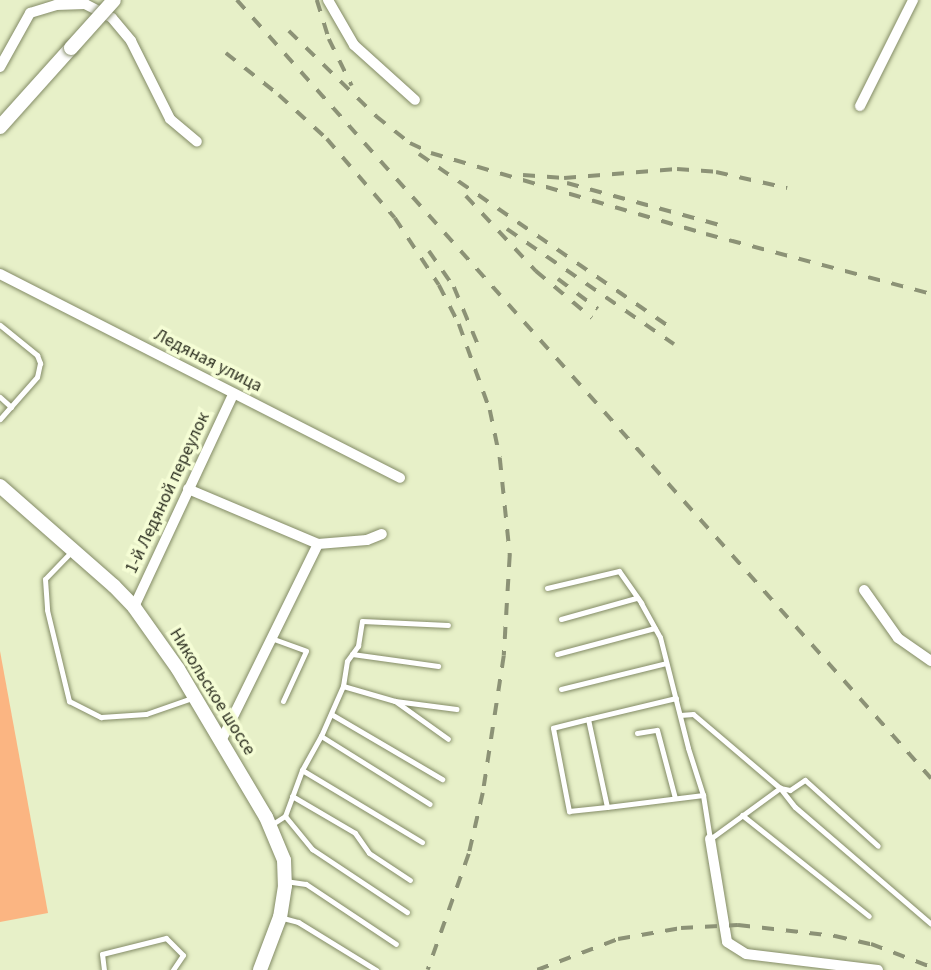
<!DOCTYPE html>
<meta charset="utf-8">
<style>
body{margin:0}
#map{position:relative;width:931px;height:970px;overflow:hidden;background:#e7f0c8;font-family:"Source Sans 3",sans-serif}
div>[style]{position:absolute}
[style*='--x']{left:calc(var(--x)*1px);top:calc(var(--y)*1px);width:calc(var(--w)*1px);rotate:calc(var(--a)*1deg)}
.green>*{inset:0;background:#fbb582}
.roads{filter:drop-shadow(0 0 2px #838b66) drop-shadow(0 0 2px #838b66)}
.service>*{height:5px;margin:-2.5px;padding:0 2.5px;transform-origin:2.5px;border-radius:2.5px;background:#fff}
.minor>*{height:10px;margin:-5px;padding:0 5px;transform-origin:5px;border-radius:5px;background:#fff}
.tertiary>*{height:14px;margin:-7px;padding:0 7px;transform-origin:7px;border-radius:7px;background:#fff}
.rail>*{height:3.5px;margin-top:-1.75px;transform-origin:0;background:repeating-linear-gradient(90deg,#8c9276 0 12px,transparent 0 24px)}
.bridges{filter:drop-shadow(0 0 2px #838b66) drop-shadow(0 0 2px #838b66)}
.tertiary-bridge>*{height:14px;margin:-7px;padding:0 7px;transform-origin:7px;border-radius:7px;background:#fff}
span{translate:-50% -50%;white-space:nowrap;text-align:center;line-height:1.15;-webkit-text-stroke:7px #f5fdd5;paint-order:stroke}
.street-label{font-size:18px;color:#303324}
</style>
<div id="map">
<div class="green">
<div style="clip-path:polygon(0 651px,48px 913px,0 922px)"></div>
</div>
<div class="roads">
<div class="service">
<div style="--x:0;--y:325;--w:48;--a:39"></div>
<div style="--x:37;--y:355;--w:9;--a:69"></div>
<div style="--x:40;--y:363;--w:14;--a:102"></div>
<div style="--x:37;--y:377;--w:56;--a:131.4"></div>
<div style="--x:0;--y:397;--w:15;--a:42"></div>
<div style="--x:71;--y:552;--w:37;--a:134"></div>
<div style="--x:45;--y:579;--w:31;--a:86"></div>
<div style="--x:47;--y:610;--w:94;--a:76.4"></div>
<div style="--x:69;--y:701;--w:36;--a:27"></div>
<div style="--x:101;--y:717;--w:45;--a:-3.8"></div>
<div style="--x:146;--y:714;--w:49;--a:-19.2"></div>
<div style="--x:547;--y:588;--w:74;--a:-13.3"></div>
<div style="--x:619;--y:571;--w:39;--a:55"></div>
<div style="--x:641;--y:603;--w:39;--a:61"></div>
<div style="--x:660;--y:637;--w:114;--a:75.8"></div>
<div style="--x:688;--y:748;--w:49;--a:72.3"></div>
<div style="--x:703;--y:795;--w:45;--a:81"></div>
<div style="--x:710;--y:839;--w:87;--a:-36.1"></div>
<div style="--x:780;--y:788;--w:114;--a:-139.6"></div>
<div style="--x:693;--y:714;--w:13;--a:176"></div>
<div style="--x:561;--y:619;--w:78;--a:-15.6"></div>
<div style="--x:271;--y:638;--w:37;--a:20"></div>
<div style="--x:306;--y:651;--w:55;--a:114.7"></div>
<div style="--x:352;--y:654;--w:87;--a:7.9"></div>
<div style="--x:557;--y:654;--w:101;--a:-14.9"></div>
<div style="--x:343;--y:686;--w:54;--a:16.1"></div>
<div style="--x:395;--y:701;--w:65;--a:35.6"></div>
<div style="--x:561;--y:689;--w:108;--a:-13.9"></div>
<div style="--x:676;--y:698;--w:90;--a:166.6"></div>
<div style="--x:588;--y:719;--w:90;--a:77.8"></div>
<div style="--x:607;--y:807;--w:97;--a:-7.1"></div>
<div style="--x:395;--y:701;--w:62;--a:7.5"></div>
<div style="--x:331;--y:714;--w:129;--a:30.4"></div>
<div style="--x:588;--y:719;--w:36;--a:166"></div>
<div style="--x:553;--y:728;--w:85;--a:79.1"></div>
<div style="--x:569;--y:811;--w:38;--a:-6"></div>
<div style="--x:637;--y:733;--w:20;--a:-9"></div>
<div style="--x:657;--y:730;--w:70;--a:75.2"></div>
<div style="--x:321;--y:736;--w:128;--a:32"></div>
<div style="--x:302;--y:770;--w:140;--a:31"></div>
<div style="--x:780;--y:788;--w:24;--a:52"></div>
<div style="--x:795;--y:807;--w:179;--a:40.7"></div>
<div style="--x:780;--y:788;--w:10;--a:11"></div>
<div style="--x:790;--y:790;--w:18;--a:-34"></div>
<div style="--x:805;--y:780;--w:98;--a:42.1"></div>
<div style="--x:292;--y:796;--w:73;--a:30.4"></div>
<div style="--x:355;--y:833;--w:24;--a:55"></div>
<div style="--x:369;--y:853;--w:49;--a:33.4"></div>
<div style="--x:742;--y:815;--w:162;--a:38.5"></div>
<div style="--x:285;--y:816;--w:43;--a:50.7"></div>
<div style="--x:312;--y:849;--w:114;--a:33.6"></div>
<div style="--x:271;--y:825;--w:17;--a:-33"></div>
<div style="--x:285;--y:816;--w:49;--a:-69.7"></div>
<div style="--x:302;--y:770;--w:39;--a:-61"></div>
<div style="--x:321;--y:736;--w:55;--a:-66.3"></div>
<div style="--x:343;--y:686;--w:25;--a:-81"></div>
<div style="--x:347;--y:661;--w:19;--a:-54"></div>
<div style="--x:358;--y:646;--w:25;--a:-81"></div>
<div style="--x:362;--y:621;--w:86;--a:2.7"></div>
<div style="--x:285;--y:881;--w:21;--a:8"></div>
<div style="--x:306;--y:884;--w:108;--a:33.7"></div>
<div style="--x:283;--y:918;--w:16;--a:15"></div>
<div style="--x:298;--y:922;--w:92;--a:31.6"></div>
<div style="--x:104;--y:970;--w:16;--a:-97"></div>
<div style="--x:102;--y:954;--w:66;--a:-14"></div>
<div style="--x:166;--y:938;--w:24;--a:45"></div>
<div style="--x:183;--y:955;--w:18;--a:124"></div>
</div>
<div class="minor">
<div style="--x:328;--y:0;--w:52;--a:60"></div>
<div style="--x:354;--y:45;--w:82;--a:42"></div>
<div style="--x:0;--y:67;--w:62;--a:-60.9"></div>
<div style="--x:30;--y:13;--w:27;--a:-17"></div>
<div style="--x:56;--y:5;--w:29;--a:-2"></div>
<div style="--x:85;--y:4;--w:30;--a:27"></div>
<div style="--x:112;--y:18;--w:30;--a:50"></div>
<div style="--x:131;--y:41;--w:87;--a:63.4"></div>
<div style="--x:170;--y:119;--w:35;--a:40"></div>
<div style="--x:860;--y:106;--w:119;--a:-63.4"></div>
<div style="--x:0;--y:274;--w:449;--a:27"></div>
<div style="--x:188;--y:489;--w:141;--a:22.9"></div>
<div style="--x:318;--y:544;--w:220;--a:116.2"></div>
<div style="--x:318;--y:544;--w:49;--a:-4.7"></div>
<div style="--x:367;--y:540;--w:16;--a:-22"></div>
<div style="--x:864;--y:590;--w:59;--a:54.7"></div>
<div style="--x:898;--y:638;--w:40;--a:34.9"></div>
<div style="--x:134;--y:607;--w:234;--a:-65"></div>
<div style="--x:710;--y:839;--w:104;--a:80.6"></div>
<div style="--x:727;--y:942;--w:22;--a:32"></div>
<div style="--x:746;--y:954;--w:133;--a:6.9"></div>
</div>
<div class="tertiary">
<div style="--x:0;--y:127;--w:106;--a:-48.1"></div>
<div style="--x:0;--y:486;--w:152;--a:41.3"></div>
<div style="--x:114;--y:586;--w:29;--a:46"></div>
<div style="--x:134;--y:607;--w:76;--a:54.6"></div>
<div style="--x:178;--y:669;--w:172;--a:59.3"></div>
<div style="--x:266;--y:817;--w:47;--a:67.3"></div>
<div style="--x:284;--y:860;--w:26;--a:88"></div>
<div style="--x:285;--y:886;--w:31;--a:99"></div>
<div style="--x:280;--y:917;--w:57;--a:110.7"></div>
</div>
</div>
<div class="rail">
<div style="--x:237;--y:0;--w:1043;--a:48.27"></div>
<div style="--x:317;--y:0;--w:41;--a:72.9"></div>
<div style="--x:329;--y:39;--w:52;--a:63.9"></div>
<div style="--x:289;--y:31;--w:122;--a:44.3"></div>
<div style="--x:376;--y:116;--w:43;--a:38.5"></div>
<div style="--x:410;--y:143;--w:23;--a:25"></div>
<div style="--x:431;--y:153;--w:287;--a:16.4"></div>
<div style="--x:706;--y:234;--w:233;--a:14.9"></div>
<div style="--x:226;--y:53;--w:68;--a:38.4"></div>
<div style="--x:279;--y:95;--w:65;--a:42.5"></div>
<div style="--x:327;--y:139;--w:104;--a:49.3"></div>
<div style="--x:395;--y:218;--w:80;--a:56.7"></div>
<div style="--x:439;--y:285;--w:44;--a:62.9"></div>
<div style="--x:459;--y:324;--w:91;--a:70.2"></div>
<div style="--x:490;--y:410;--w:49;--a:78.2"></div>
<div style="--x:500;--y:458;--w:98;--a:84.1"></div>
<div style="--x:510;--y:555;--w:101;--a:93.4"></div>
<div style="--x:504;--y:656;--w:139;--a:98.7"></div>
<div style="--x:483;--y:793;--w:63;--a:102.9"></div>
<div style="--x:469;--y:854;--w:123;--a:109.5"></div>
<div style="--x:419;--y:154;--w:310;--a:34.6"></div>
<div style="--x:523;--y:175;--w:41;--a:4.2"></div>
<div style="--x:564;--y:178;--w:113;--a:-4.6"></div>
<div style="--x:677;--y:169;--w:39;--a:4"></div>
<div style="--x:716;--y:172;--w:73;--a:12.7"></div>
<div style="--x:567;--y:183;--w:162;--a:15.4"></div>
<div style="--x:466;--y:196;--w:103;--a:47"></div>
<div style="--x:536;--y:271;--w:73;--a:40"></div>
<div style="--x:507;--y:229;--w:203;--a:34.6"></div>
<div style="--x:429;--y:251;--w:44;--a:55.2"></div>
<div style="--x:454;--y:287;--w:65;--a:67.4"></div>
<div style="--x:558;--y:279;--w:50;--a:36.9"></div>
<div style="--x:537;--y:970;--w:87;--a:-20.9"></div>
<div style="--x:618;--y:939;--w:64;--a:-9.9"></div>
<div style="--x:681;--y:928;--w:57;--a:-3"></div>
<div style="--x:738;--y:925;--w:98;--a:6.5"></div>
<div style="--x:835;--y:936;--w:37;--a:13"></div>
<div style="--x:871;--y:944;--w:64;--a:21"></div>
</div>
<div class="bridges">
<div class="tertiary-bridge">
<div style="--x:71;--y:48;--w:64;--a:-48.1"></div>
</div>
</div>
<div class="street-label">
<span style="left:208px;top:361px;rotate:27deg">Ледяная улица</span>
<span style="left:168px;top:493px;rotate:-65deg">1-й Ледяной переулок</span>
<span style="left:212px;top:692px;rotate:58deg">Никольское шоссе</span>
</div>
</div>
